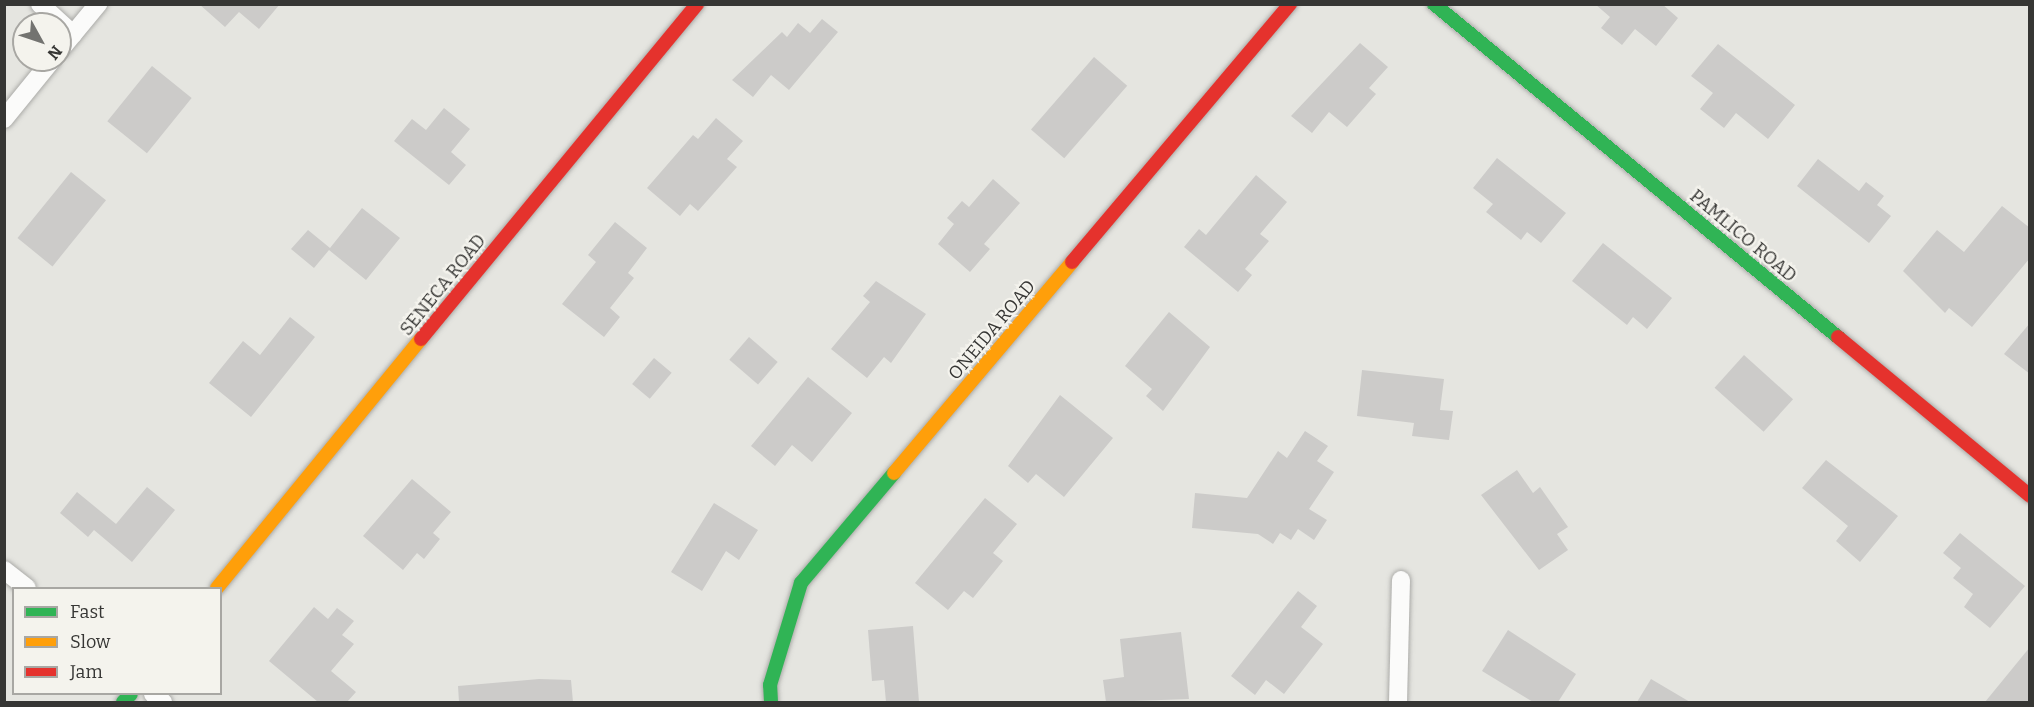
<!DOCTYPE html>
<style>
body{margin:0}
#map{position:relative;width:2034px;height:707px;overflow:hidden;background:#e5e5e0;font-family:Bitter,serif}
div>[style]{position:absolute}
[style*='--x']{left:calc(var(--x)*1px);top:calc(var(--y)*1px);width:calc(var(--w)*1px);rotate:calc(var(--a)*1deg)}
.building>*{inset:0;background:#cccbc9;transform-origin:0 0}
.roads{filter:drop-shadow(0 0 2px #ababa8) drop-shadow(0 0 2px #ababa8)}
.street>*{height:18px;margin:-9px;padding:0 9px;transform-origin:9px;border-radius:9px;background:#fbfbfa}
.fast>*{height:14px;margin:-7px;padding:0 7px;transform-origin:7px;border-radius:7px;background:#30b455}
.slow>*{height:14px;margin:-7px;padding:0 7px;transform-origin:7px;border-radius:7px;background:#ff9f0a}
.jam>*{height:14px;margin:-7px;padding:0 7px;transform-origin:7px;border-radius:7px;background:#e5322d}
span{translate:-50% -50%;white-space:nowrap;text-align:center;line-height:1.15;-webkit-text-stroke:4.5px #f4f3ed;paint-order:stroke}
.street-label{font-size:18px;color:#363634}
.frame{position:absolute;inset:0;border:6px solid #363634;pointer-events:none}
.legend{position:absolute;left:12px;top:587px;width:210px;height:108px;box-sizing:border-box;background:#f4f3ed;border:2px solid #a8a7a3;margin:0;padding:8px 10px;list-style:none;font-size:18px;color:#363634}
.legend li{display:flex;align-items:center;gap:12px;height:30px}
.legend b{width:30px;border:2px solid #a8a7a3}
.north{position:absolute;left:12px;top:12px;width:60px;height:60px;box-sizing:border-box;background:#f4f3ed;border:2px solid #a8a7a3;border-radius:50%;rotate:130deg;font-size:16px;font-weight:700;line-height:24px;text-align:center;color:#363634}
.north::after{content:'';display:block;margin:auto;width:21px;height:27px;background:#737370;clip-path:polygon(50% 0,100% 100%,50% 72%,0 100%)}
</style>
<div id="map">
<div class="building">
<div style="clip-path:polygon(199px 4px,280px 4px,259px 29px,239px 12px,225px 27px)"></div>
<div style="clip-path:polygon(1595px 4px,1662px 4px,1678px 18px,1656px 46px,1635px 29px,1622px 45px,1601px 28px,1610px 17px)"></div>
<div style="clip-path:polygon(822px 19px,838px 32px,789px 90px,771px 75px,753px 97px,732px 80px,782px 32px,787px 37px,798px 23px,810px 33px)"></div>
<div style="clip-path:polygon(1360px 43px,1388px 67px,1369px 88px,1376px 94px,1347px 127px,1329px 112px,1312px 133px,1291px 116px)"></div>
<div style="clip-path:polygon(1718px 44px,1795px 105px,1768px 139px,1736px 113px,1724px 128px,1700px 109px,1713px 93px,1691px 76px)"></div>
<div style="left:1094px;top:57px;width:44px;height:96px;rotate:41deg"></div>
<div style="left:152px;top:66px;width:51px;height:71px;rotate:39deg"></div>
<div style="clip-path:polygon(444px 108px,470px 129px,451px 152px,466px 165px,449px 185px,394px 141px,412px 119px,426px 130px)"></div>
<div style="clip-path:polygon(716px 118px,743px 141px,727px 159px,737px 167px,698px 211px,690px 204px,680px 216px,647px 188px,693px 135px,698px 139px)"></div>
<div style="clip-path:polygon(1497px 158px,1566px 213px,1541px 243px,1527px 232px,1521px 240px,1486px 212px,1493px 204px,1473px 188px)"></div>
<div style="clip-path:polygon(1818px 159px,1859px 191px,1866px 182px,1884px 196px,1877px 205px,1891px 216px,1869px 243px,1797px 186px)"></div>
<div style="left:71px;top:172px;width:45px;height:85px;rotate:39deg"></div>
<div style="clip-path:polygon(1256px 175px,1287px 202px,1260px 234px,1269px 241px,1245px 269px,1252px 275px,1238px 292px,1184px 247px,1199px 229px,1206px 235px)"></div>
<div style="clip-path:polygon(993px 179px,1020px 203px,984px 244px,990px 249px,970px 272px,938px 244px,954px 224px,947px 218px,962px 201px,969px 207px)"></div>
<div style="clip-path:polygon(2002px 206px,2030px 228px,2030px 258px,1972px 327px,1949px 308px,1945px 313px,1903px 271px,1937px 230px,1964px 252px)"></div>
<div style="clip-path:polygon(362px 208px,400px 238px,366px 280px,329px 250px,314px 268px,291px 249px,308px 230px,330px 248px)"></div>
<div style="clip-path:polygon(615px 222px,647px 248px,628px 273px,634px 278px,610px 308px,620px 317px,604px 337px,562px 304px,596px 262px,588px 255px)"></div>
<div style="clip-path:polygon(1603px 243px,1672px 298px,1647px 329px,1633px 317px,1627px 325px,1572px 281px)"></div>
<div style="clip-path:polygon(876px 281px,926px 314px,891px 363px,884px 357px,867px 378px,831px 349px,870px 302px,863px 296px)"></div>
<div style="clip-path:polygon(1169px 312px,1210px 347px,1163px 411px,1146px 396px,1152px 389px,1125px 366px)"></div>
<div style="clip-path:polygon(290px 317px,315px 337px,251px 417px,209px 383px,243px 341px,260px 355px)"></div>
<div style="clip-path:polygon(2030px 323px,2030px 374px,2004px 354px)"></div>
<div style="left:749px;top:337px;width:38px;height:30px;rotate:41deg"></div>
<div style="left:1744px;top:355px;width:66px;height:44px;rotate:42deg"></div>
<div style="left:654px;top:358px;width:23px;height:34px;rotate:40deg"></div>
<div style="clip-path:polygon(1362px 370px,1444px 379px,1440px 410px,1453px 411px,1449px 440px,1412px 436px,1414px 423px,1357px 416px)"></div>
<div style="clip-path:polygon(808px 377px,852px 413px,812px 462px,792px 445px,775px 466px,751px 446px)"></div>
<div style="clip-path:polygon(1060px 395px,1113px 438px,1064px 497px,1036px 474px,1028px 483px,1008px 466px)"></div>
<div style="clip-path:polygon(1305px 431px,1328px 446px,1317px 461px,1334px 472px,1309px 509px,1327px 520px,1314px 540px,1298px 529px,1291px 540px,1280px 533px,1273px 544px,1258px 534px,1192px 528px,1195px 493px,1247px 498px,1278px 451px,1287px 458px)"></div>
<div style="clip-path:polygon(1826px 460px,1898px 516px,1860px 562px,1836px 541px,1848px 526px,1802px 488px)"></div>
<div style="clip-path:polygon(1517px 470px,1533px 493px,1540px 487px,1568px 527px,1557px 534px,1568px 550px,1539px 570px,1481px 495px)"></div>
<div style="clip-path:polygon(412px 479px,451px 512px,433px 533px,440px 539px,424px 559px,417px 553px,403px 570px,363px 536px)"></div>
<div style="clip-path:polygon(147px 487px,175px 510px,132px 562px,94px 530px,88px 537px,60px 513px,77px 492px,116px 524px)"></div>
<div style="clip-path:polygon(985px 498px,1017px 524px,993px 553px,1003px 561px,973px 598px,964px 591px,948px 610px,915px 583px)"></div>
<div style="clip-path:polygon(714px 503px,758px 530px,739px 560px,726px 551px,702px 591px,671px 572px)"></div>
<div style="clip-path:polygon(1960px 533px,2025px 586px,1990px 628px,1964px 607px,1973px 594px,1953px 578px,1961px 568px,1943px 553px)"></div>
<div style="clip-path:polygon(1298px 591px,1317px 606px,1301px 627px,1323px 644px,1284px 694px,1266px 680px,1255px 695px,1231px 676px)"></div>
<div style="clip-path:polygon(314px 607px,328px 619px,337px 608px,354px 621px,342px 635px,354px 644px,331px 671px,356px 692px,347px 702px,318px 702px,269px 661px)"></div>
<div style="clip-path:polygon(913px 626px,919px 702px,886px 702px,884px 680px,872px 681px,868px 630px)"></div>
<div style="clip-path:polygon(1508px 630px,1576px 674px,1558px 702px,1533px 702px,1482px 671px)"></div>
<div style="clip-path:polygon(1181px 632px,1189px 699px,1106px 702px,1103px 680px,1124px 677px,1120px 639px)"></div>
<div style="clip-path:polygon(2030px 647px,2030px 702px,1985px 702px)"></div>
<div style="clip-path:polygon(539px 679px,571px 680px,573px 702px,459px 702px,458px 686px)"></div>
<div style="clip-path:polygon(1651px 679px,1690px 702px,1637px 702px)"></div>
</div>
<div class="roads">
<div class="street">
<div style="--x:40;--y:4;--w:45;--a:42.3"></div>
<div style="--x:60;--y:50;--w:60;--a:-50.4"></div>
<div style="--x:4;--y:119;--w:76;--a:-50.9"></div>
<div style="--x:4;--y:570;--w:29;--a:38"></div>
<div style="--x:153;--y:694;--w:13;--a:39"></div>
<div style="--x:1398;--y:702;--w:122;--a:-88.6"></div>
</div>
<div class="fast">
<div style="--x:1434;--y:4;--w:524;--a:39.5"></div>
<div style="--x:123;--y:702;--w:11;--a:-45"></div>
<div style="--x:771;--y:702;--w:17;--a:-93"></div>
<div style="--x:770;--y:685;--w:107;--a:-73.1"></div>
<div style="--x:801;--y:583;--w:144;--a:-49.8"></div>
</div>
<div class="slow">
<div style="--x:894;--y:473;--w:276;--a:-49.8"></div>
<div style="--x:217;--y:588;--w:322;--a:-50.7"></div>
</div>
<div class="jam">
<div style="--x:1072;--y:262;--w:338;--a:-49.8"></div>
<div style="--x:1838;--y:337;--w:249;--a:39.6"></div>
<div style="--x:421;--y:339;--w:434;--a:-50.5"></div>
</div>
</div>
<div class="street-label">
<span style="left:1743px;top:236px;rotate:40deg">PAMLICO ROAD</span>
<span style="left:443px;top:285px;rotate:-51deg">SENECA ROAD</span>
<span style="left:992px;top:330px;rotate:-50deg">ONEIDA ROAD</span>
</div>
<div class="frame"></div>
<ul class="legend">
<li><b style="height:8px;background:#30b455"></b>Fast</li>
<li><b style="height:8px;background:#ff9f0a"></b>Slow</li>
<li><b style="height:8px;background:#e5322d"></b>Jam</li>
</ul>
<div class="north">N</div>
</div>
